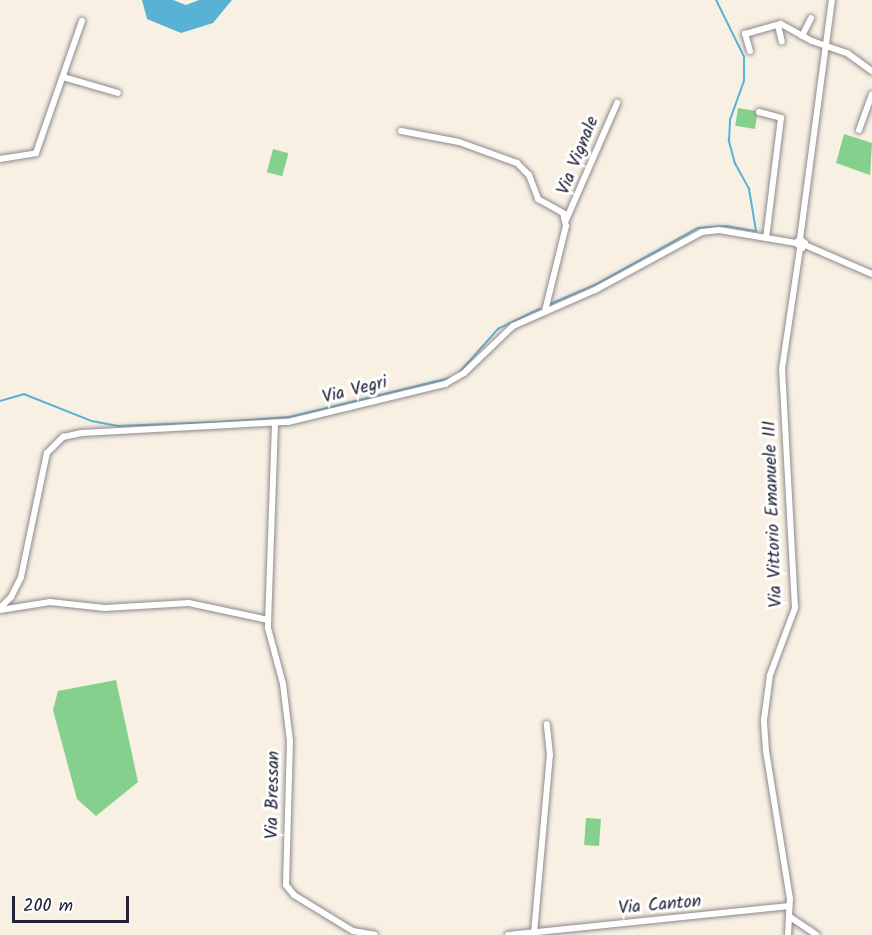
<!DOCTYPE html>
<style>
body{margin:0}
#map{position:relative;width:872px;height:935px;overflow:hidden;background:#f8f0e2;font-family:Kalam,sans-serif}
div>[style]{position:absolute}
[style*='--x']{left:calc(var(--x)*1px);top:calc(var(--y)*1px);width:calc(var(--w)*1px);rotate:calc(var(--a)*1deg)}
.green>*{inset:0;background:#86d08d;transform-origin:0 0}
.water>*{inset:0;background:#57b2d5}
.stream>*{height:1.5px;margin:-0.75px;padding:0 0.75px;transform-origin:0.75px;border-radius:0.75px;background:#57b2d5}
.roads{filter:drop-shadow(0 0 2px #8d898e) drop-shadow(0 0 2px #8d898e)}
.minor>*{height:6px;margin:-3px;padding:0 3px;transform-origin:3px;border-radius:3px;background:#fff}
span{translate:-50% -50%;white-space:nowrap;text-align:center;line-height:1.15;-webkit-text-stroke:6px #fff;paint-order:stroke}
.street-label{font-size:18px;color:#22223b}
.scale{position:absolute;left:12px;top:896px;width:117px;height:27px;box-sizing:border-box;border:3px solid #22223b;border-top:0;padding-left:8px;font-size:18px;line-height:21px;white-space:nowrap;color:#22223b;-webkit-text-stroke:4px #fff;paint-order:stroke}
</style>
<div id="map">
<div class="green">
<div style="left:738px;top:108px;width:20px;height:18px;rotate:9deg"></div>
<div style="clip-path:polygon(844px 134px,872px 143px,870px 175px,836px 163px)"></div>
<div style="left:273px;top:149px;width:16px;height:24px;rotate:15deg"></div>
<div style="clip-path:polygon(116px 680px,138px 782px,96px 816px,77px 799px,53px 710px,58px 691px)"></div>
<div style="left:586px;top:818px;width:15px;height:27px;rotate:4deg"></div>
</div>
<div class="water">
<div style="clip-path:polygon(142px 0,173px 0,186px 5px,199px 0,232px 0,213px 23px,181px 33px,147px 19px)"></div>
</div>
<div class="stream">
<div style="--x:548;--y:305;--w:53;--a:-23.2"></div>
<div style="--x:597;--y:284;--w:115;--a:-29"></div>
<div style="--x:698;--y:228;--w:29;--a:-4"></div>
<div style="--x:727;--y:226;--w:29;--a:10"></div>
<div style="--x:756;--y:231;--w:43;--a:-99.5"></div>
<div style="--x:749;--y:189;--w:29;--a:-119"></div>
<div style="--x:735;--y:164;--w:24;--a:-105"></div>
<div style="--x:729;--y:141;--w:21;--a:-87"></div>
<div style="--x:730;--y:120;--w:41;--a:-70.3"></div>
<div style="--x:744;--y:81;--w:24;--a:-90"></div>
<div style="--x:744;--y:57;--w:64;--a:-116.2"></div>
<div style="--x:459;--y:373;--w:59;--a:-48.4"></div>
<div style="--x:498;--y:329;--w:46;--a:-26"></div>
<div style="--x:0;--y:401;--w:25;--a:-16"></div>
<div style="--x:24;--y:394;--w:73;--a:21.7"></div>
<div style="--x:92;--y:421;--w:26;--a:11"></div>
<div style="--x:118;--y:426;--w:102;--a:-2.2"></div>
<div style="--x:220;--y:422;--w:70;--a:-4.1"></div>
<div style="--x:290;--y:417;--w:165;--a:-13.7"></div>
</div>
<div class="roads">
<div class="minor">
<div style="--x:778;--y:25;--w:17;--a:77"></div>
<div style="--x:802;--y:36;--w:20;--a:-63"></div>
<div style="--x:750;--y:51;--w:18;--a:-106"></div>
<div style="--x:745;--y:34;--w:37;--a:-16"></div>
<div style="--x:781;--y:24;--w:35;--a:29"></div>
<div style="--x:812;--y:41;--w:37;--a:19"></div>
<div style="--x:847;--y:53;--w:31;--a:36"></div>
<div style="--x:63;--y:77;--w:57;--a:16.2"></div>
<div style="--x:759;--y:112;--w:23;--a:15"></div>
<div style="--x:781;--y:118;--w:121;--a:97.1"></div>
<div style="--x:859;--y:130;--w:38;--a:-70"></div>
<div style="--x:401;--y:131;--w:59;--a:10.7"></div>
<div style="--x:459;--y:142;--w:62;--a:19.9"></div>
<div style="--x:517;--y:163;--w:17;--a:45"></div>
<div style="--x:529;--y:175;--w:26;--a:69"></div>
<div style="--x:538;--y:199;--w:29;--a:29"></div>
<div style="--x:563;--y:213;--w:13;--a:77"></div>
<div style="--x:566;--y:226;--w:88;--a:103.9"></div>
<div style="--x:0;--y:159;--w:36;--a:-9"></div>
<div style="--x:36;--y:153;--w:140;--a:-70.8"></div>
<div style="--x:566;--y:220;--w:128;--a:-66.4"></div>
<div style="--x:800;--y:239;--w:6;--a:39"></div>
<div style="--x:805;--y:243;--w:6;--a:121"></div>
<div style="--x:802;--y:248;--w:8;--a:-140"></div>
<div style="--x:796;--y:243;--w:6;--a:-45"></div>
<div style="--x:800;--y:239;--w:241;--a:-82.4"></div>
<div style="--x:805;--y:245;--w:73;--a:23.4"></div>
<div style="--x:275;--y:423;--w:205;--a:92"></div>
<div style="--x:268;--y:628;--w:58;--a:75"></div>
<div style="--x:283;--y:684;--w:57;--a:83"></div>
<div style="--x:290;--y:741;--w:144;--a:91.6"></div>
<div style="--x:286;--y:885;--w:13;--a:51"></div>
<div style="--x:294;--y:895;--w:69;--a:31.4"></div>
<div style="--x:353;--y:931;--w:22;--a:10"></div>
<div style="--x:0;--y:608;--w:16;--a:-45"></div>
<div style="--x:11;--y:597;--w:22;--a:-63"></div>
<div style="--x:21;--y:577;--w:127;--a:-78.2"></div>
<div style="--x:47;--y:453;--w:23;--a:-45"></div>
<div style="--x:63;--y:437;--w:19;--a:-12"></div>
<div style="--x:82;--y:433;--w:206;--a:-3.1"></div>
<div style="--x:288;--y:422;--w:162;--a:-13.6"></div>
<div style="--x:445;--y:384;--w:22;--a:-30"></div>
<div style="--x:464;--y:373;--w:68;--a:-43.8"></div>
<div style="--x:513;--y:326;--w:90;--a:-23.7"></div>
<div style="--x:595;--y:290;--w:122;--a:-28.5"></div>
<div style="--x:702;--y:232;--w:17;--a:-7"></div>
<div style="--x:719;--y:230;--w:78;--a:9.6"></div>
<div style="--x:0;--y:610;--w:51;--a:-9.1"></div>
<div style="--x:50;--y:602;--w:55;--a:6.2"></div>
<div style="--x:105;--y:608;--w:84;--a:-3.4"></div>
<div style="--x:189;--y:603;--w:81;--a:12.1"></div>
<div style="--x:790;--y:917;--w:32;--a:34"></div>
<div style="--x:534;--y:933;--w:179;--a:-84.9"></div>
<div style="--x:550;--y:755;--w:31;--a:-96"></div>
<div style="--x:508;--y:935;--w:283;--a:-5.9"></div>
<div style="--x:788;--y:935;--w:36;--a:-87"></div>
<div style="--x:790;--y:899;--w:150;--a:-99.2"></div>
<div style="--x:766;--y:751;--w:31;--a:-94"></div>
<div style="--x:764;--y:720;--w:45;--a:-82.4"></div>
<div style="--x:770;--y:675;--w:72;--a:-69.5"></div>
<div style="--x:795;--y:608;--w:239;--a:-93.1"></div>
<div style="--x:782;--y:369;--w:122;--a:-81.5"></div>
</div>
</div>
<div class="street-label">
<span style="left:579px;top:156px;rotate:-68deg">Via Vignale</span>
<span style="left:355px;top:391px;rotate:-14deg">Via Vegri</span>
<span style="left:774px;top:514px;rotate:-92deg">Via Vittorio Emanuele III</span>
<span style="left:274px;top:795px;rotate:-89deg">Via Bressan</span>
<span style="left:660px;top:906px;rotate:-5deg">Via Canton</span>
</div>
<div class="scale">200 m</div>
</div>
